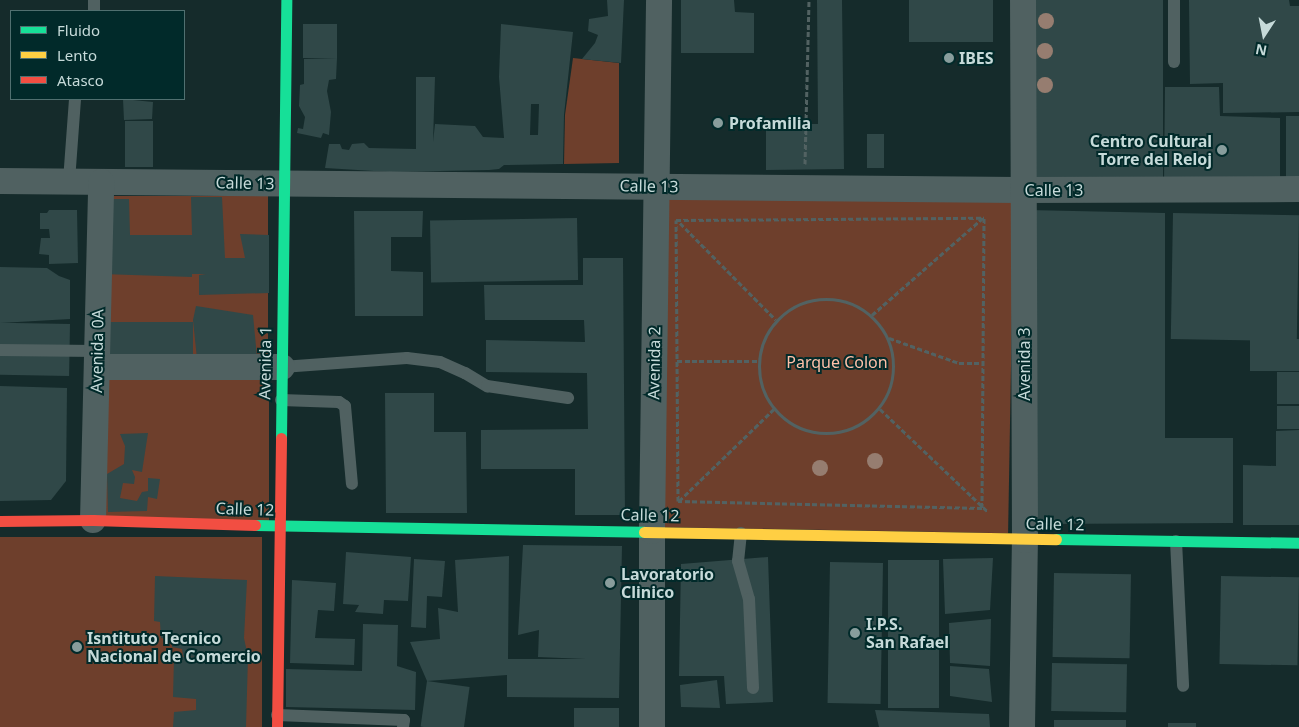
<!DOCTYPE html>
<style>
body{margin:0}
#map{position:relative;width:1299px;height:727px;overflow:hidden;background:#152b2b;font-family:"Noto Sans",sans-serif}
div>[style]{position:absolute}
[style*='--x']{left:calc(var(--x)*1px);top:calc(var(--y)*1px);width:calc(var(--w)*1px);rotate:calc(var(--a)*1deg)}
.green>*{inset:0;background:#6e3f2c;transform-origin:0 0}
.building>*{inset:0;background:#304848;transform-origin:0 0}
.path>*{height:3px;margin-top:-1.5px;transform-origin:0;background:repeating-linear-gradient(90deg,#526262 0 5px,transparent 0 7.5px)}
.path>.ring{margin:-1.5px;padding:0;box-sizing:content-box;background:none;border:3px solid #526262;border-radius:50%}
.lane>*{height:12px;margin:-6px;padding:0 6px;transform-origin:6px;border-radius:6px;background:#506161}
.street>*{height:26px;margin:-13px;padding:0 13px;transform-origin:13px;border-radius:13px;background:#506161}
.fast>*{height:11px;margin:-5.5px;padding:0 5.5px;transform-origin:5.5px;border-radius:5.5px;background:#16e098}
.slow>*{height:11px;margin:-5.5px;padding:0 5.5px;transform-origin:5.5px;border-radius:5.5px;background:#ffcf43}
.jam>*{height:11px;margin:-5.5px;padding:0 5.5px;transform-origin:5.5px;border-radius:5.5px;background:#f24e42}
.trees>*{width:16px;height:16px;margin:-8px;border-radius:50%;background:#967d70}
.dots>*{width:14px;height:14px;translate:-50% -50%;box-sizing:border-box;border:2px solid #012a2a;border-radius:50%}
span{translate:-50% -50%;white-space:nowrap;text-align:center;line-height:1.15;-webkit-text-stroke:4px #012a2a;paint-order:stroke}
.poi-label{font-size:16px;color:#c6dad9;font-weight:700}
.left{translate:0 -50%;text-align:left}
.right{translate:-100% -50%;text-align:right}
.street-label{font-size:16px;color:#c6dad9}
.park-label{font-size:16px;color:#ffc0a8}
.legend{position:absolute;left:10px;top:10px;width:175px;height:90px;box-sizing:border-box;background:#012a2a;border:1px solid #507070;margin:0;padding:6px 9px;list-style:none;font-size:15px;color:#c6dad9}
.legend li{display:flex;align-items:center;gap:10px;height:25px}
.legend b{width:25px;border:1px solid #507070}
.north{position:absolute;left:1239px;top:10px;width:50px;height:50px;-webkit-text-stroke:4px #012a2a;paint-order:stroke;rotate:191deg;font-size:14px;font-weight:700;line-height:20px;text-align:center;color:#c6dad9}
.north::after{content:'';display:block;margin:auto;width:18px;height:22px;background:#c6dad9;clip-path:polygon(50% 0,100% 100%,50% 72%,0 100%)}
</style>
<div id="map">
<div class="green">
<div style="clip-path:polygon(573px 58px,619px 63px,619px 163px,564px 164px,565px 115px)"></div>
<div style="left:659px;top:191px;width:355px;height:336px;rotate:1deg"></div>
<div style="left:268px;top:196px;width:163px;height:163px;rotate:90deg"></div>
<div style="left:269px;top:372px;width:151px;height:164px;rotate:90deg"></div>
<div style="left:0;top:537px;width:262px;height:190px"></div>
</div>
<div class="building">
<div style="clip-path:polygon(607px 0,624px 0,621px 63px,582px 59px,595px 43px,598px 35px,588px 31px,589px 19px,608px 16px)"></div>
<div style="clip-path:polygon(681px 0,734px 0,735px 12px,754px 13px,754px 53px,681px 53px)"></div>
<div style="clip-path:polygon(817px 0,842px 0,844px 169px,766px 170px,766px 124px,818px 124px)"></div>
<div style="left:909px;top:0;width:84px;height:42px"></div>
<div style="left:1025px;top:0;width:138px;height:179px"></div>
<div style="clip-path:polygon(1189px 0,1289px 0,1290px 6px,1299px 6px,1299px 112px,1223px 113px,1223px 83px,1190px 84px)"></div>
<div style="left:303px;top:24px;width:34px;height:34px"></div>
<div style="clip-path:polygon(evenodd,501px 24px,573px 32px,564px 115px,563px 164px,504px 165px,499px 169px,489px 170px,390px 172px,325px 168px,329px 144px,340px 144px,342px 149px,349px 150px,352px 144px,364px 143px,369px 148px,416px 149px,416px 77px,435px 77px,433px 142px,435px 124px,475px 126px,483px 137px,504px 138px,499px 77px,501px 24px,531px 104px,539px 104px,538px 135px,530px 135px,531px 104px)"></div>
<div style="clip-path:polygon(337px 58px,336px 79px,329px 80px,327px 91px,331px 112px,329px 135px,323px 133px,321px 138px,297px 133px,298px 128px,303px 129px,305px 117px,299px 106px,300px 85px,304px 84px,304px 59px)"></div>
<div style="clip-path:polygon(1165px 87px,1219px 87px,1220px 116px,1280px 118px,1280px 183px,1164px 183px)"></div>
<div style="clip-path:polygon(123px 99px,153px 102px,152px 119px,124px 120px)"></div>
<div style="left:1286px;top:116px;width:13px;height:67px"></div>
<div style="left:153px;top:121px;width:46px;height:28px;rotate:90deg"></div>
<div style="left:867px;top:134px;width:17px;height:34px"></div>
<div style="clip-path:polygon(191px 197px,222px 197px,225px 258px,245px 258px,240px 234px,269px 235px,269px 293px,199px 295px,199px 275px,206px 274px,192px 274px,192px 277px,102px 274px,105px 199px,129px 199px,130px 235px,192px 235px)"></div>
<div style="clip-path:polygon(49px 210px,77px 210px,78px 263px,49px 264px,49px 255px,39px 254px,41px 238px,50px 238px,49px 229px,40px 229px,40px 213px,47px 213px)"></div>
<div style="clip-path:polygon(1028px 210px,1165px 213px,1165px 438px,1233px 438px,1233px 523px,1037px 524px)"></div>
<div style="clip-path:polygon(354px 211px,423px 211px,422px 237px,391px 237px,391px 271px,423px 272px,423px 316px,355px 316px)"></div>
<div style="left:1173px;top:213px;width:126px;height:126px;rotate:1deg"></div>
<div style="left:577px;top:218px;width:62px;height:147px;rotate:89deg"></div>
<div style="clip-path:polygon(583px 258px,623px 258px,625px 515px,575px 515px,575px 469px,481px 469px,481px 430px,588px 429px,587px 373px,486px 372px,486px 340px,585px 342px,584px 320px,485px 320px,484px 285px,583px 285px)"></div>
<div style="clip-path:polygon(0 267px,47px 268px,59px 276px,70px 280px,70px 319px,0 323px)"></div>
<div style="clip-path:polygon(196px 306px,253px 315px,257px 357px,197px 359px,193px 320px)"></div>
<div style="left:193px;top:322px;width:38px;height:93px;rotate:90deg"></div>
<div style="left:70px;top:324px;width:52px;height:70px;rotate:91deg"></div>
<div style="left:1299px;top:339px;width:32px;height:49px;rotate:90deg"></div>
<div style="left:1299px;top:372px;width:32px;height:22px;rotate:90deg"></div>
<div style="clip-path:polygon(0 386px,67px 388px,66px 481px,51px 500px,0 501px)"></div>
<div style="clip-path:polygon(385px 393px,434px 393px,434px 432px,466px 432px,467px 513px,386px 513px)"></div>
<div style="left:1299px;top:406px;width:23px;height:22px;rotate:90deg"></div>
<div style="clip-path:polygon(1299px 430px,1299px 525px,1243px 525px,1243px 465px,1276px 466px,1276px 431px)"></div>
<div style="clip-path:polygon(148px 433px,142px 472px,132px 470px,135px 477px,134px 484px,123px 483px,120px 498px,137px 501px,142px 492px,148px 491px,148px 478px,160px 479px,157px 499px,148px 497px,147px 511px,108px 512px,107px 474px,124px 464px,125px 446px,120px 434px)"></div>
<div style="clip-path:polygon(523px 545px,622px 546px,619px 698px,507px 697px,507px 675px,427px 681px,410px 642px,440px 639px,438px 608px,458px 612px,455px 560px,509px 556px,508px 659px,586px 659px,538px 657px,539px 630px,518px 635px)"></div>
<div style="clip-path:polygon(346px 552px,411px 557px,408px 601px,384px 600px,383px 614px,355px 612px,359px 605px,343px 604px)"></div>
<div style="clip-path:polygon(768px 557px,773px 702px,726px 704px,724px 676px,679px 676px,681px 564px)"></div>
<div style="clip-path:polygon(993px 558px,990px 610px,945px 614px,943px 559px)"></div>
<div style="clip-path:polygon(414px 559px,445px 561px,442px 597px,427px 596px,426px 628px,411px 627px)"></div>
<div style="left:939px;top:560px;width:148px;height:51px;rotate:90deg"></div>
<div style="left:883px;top:563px;width:141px;height:53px;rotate:91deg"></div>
<div style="left:1054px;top:573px;width:77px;height:84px;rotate:1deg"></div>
<div style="clip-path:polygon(155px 576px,247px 580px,244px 638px,248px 657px,246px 727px,173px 727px,174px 712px,196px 710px,196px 699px,173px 697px,174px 657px,198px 656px,183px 656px,182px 649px,172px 647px,172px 640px,161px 638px,160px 622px,154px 621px)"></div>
<div style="left:1221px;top:576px;width:78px;height:88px;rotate:1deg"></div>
<div style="clip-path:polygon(292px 580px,336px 583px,334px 611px,318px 610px,315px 638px,355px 639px,354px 665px,290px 663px)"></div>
<div style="clip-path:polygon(991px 619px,990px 666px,950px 663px,949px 623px)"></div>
<div style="clip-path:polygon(363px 624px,398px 625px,397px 666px,416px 672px,415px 710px,286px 707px,286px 669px,362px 671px)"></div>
<div style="left:1052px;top:663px;width:75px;height:48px;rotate:1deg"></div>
<div style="clip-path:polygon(950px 666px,989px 669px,992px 702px,950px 696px)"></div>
<div style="clip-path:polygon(717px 680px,720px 708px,681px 707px,680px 685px)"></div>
<div style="left:427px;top:681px;width:43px;height:46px;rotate:8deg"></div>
<div style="left:574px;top:708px;width:45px;height:19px"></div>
<div style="clip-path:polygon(875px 710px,989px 714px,990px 727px,879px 727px)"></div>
<div style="left:1054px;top:720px;width:72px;height:7px"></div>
<div style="left:1168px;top:723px;width:28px;height:4px"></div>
</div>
<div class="path">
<div style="--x:805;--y:164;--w:164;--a:-88.6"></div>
<div style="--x:984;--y:218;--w:290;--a:90.4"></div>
<div style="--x:982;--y:508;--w:304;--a:-178.7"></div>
<div style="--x:678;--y:501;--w:281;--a:-90.4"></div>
<div style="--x:676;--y:220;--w:308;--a:-0.4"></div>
<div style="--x:680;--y:223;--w:136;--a:45.3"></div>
<div class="ring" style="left:759px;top:299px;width:131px;height:131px"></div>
<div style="--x:872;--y:315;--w:149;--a:-41.2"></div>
<div style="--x:889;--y:338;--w:74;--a:19.7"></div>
<div style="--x:959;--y:363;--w:24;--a:0"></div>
<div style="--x:677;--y:361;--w:84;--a:0"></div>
<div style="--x:880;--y:409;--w:149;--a:43.6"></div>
<div style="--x:679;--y:501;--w:132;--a:-44.1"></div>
</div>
<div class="lane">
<div style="--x:94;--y:11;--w:11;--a:-90"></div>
<div style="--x:1174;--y:62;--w:62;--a:-90"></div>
<div style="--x:69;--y:181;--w:82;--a:-85.8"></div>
<div style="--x:0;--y:350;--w:97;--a:0.6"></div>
<div style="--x:282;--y:367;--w:125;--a:-4.1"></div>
<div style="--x:407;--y:358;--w:33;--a:7"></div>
<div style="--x:440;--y:362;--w:27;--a:24"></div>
<div style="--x:465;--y:373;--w:26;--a:31"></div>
<div style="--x:487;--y:386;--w:82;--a:8.4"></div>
<div style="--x:281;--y:400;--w:58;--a:2"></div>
<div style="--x:339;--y:402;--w:7;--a:34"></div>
<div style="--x:345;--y:406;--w:78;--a:84.9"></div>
<div style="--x:741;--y:533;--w:28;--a:96"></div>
<div style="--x:738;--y:561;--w:40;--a:74"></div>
<div style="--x:749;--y:599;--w:89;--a:87.4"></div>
<div style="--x:1176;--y:541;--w:145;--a:87.2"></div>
<div style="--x:277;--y:715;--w:127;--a:2.3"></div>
<div style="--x:404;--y:720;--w:7;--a:98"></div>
</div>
<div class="street">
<div style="--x:0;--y:181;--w:1023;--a:0.5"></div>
<div style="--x:1023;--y:190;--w:276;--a:-0.2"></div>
<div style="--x:97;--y:367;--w:185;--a:0"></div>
<div style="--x:93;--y:520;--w:338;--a:-88.6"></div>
<div style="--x:652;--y:727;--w:196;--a:-90"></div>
<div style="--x:652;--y:531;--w:531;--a:-89.24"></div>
<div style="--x:1022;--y:727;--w:187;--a:-89.1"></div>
<div style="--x:1025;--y:540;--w:540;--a:-90.21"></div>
</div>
<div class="fast">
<div style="--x:281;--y:438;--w:438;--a:-89.3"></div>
<div style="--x:255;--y:525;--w:389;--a:1"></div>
<div style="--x:1056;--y:539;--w:243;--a:0.9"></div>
</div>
<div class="slow">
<div style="--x:644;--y:532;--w:412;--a:1"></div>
</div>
<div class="jam">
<div style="--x:0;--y:521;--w:93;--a:-0.6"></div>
<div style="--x:93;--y:520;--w:162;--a:1.8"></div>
<div style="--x:277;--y:727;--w:289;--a:-89.2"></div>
</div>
<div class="trees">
<div style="left:1046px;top:21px"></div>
<div style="left:1045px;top:51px"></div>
<div style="left:1045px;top:85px"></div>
<div style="left:875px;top:461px"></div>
<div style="left:820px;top:468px"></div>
</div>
<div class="dots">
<div style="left:949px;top:58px;background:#889d9c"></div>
<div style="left:718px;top:123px;background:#889d9c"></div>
<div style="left:1222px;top:150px;background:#889d9c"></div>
<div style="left:610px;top:583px;background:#889d9c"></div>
<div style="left:855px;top:633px;background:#889d9c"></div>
<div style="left:77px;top:647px;background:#889d9c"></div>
</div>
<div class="poi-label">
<span class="left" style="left:959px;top:58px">IBES</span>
<span class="left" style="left:729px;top:123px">Profamilia</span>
<span class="right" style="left:1212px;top:150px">Centro Cultural<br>Torre del Reloj</span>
<span class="left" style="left:621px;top:583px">Lavoratorio<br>Clinico</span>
<span class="left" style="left:866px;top:633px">I.P.S.<br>San Rafael</span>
<span class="left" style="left:87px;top:647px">Isntituto Tecnico<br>Nacional de Comercio</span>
</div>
<div class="street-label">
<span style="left:245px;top:183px;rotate:1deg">Calle 13</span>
<span style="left:649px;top:186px;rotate:1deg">Calle 13</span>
<span style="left:1054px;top:190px">Calle 13</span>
<span style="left:97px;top:351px;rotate:-89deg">Avenida 0A</span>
<span style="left:265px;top:363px;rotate:-89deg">Avenida 1</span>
<span style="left:654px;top:363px;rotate:-89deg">Avenida 2</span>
<span style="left:1024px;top:364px;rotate:-90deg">Avenida 3</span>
<span style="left:245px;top:509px;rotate:2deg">Calle 12</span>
<span style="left:650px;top:515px;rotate:1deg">Calle 12</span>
<span style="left:1055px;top:524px;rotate:1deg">Calle 12</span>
</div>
<div class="park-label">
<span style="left:837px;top:362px">Parque Colon</span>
</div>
<ul class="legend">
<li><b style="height:6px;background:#16e098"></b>Fluido</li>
<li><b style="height:6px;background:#ffcf43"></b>Lento</li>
<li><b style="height:6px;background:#f24e42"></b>Atasco</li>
</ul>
<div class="north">N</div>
</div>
